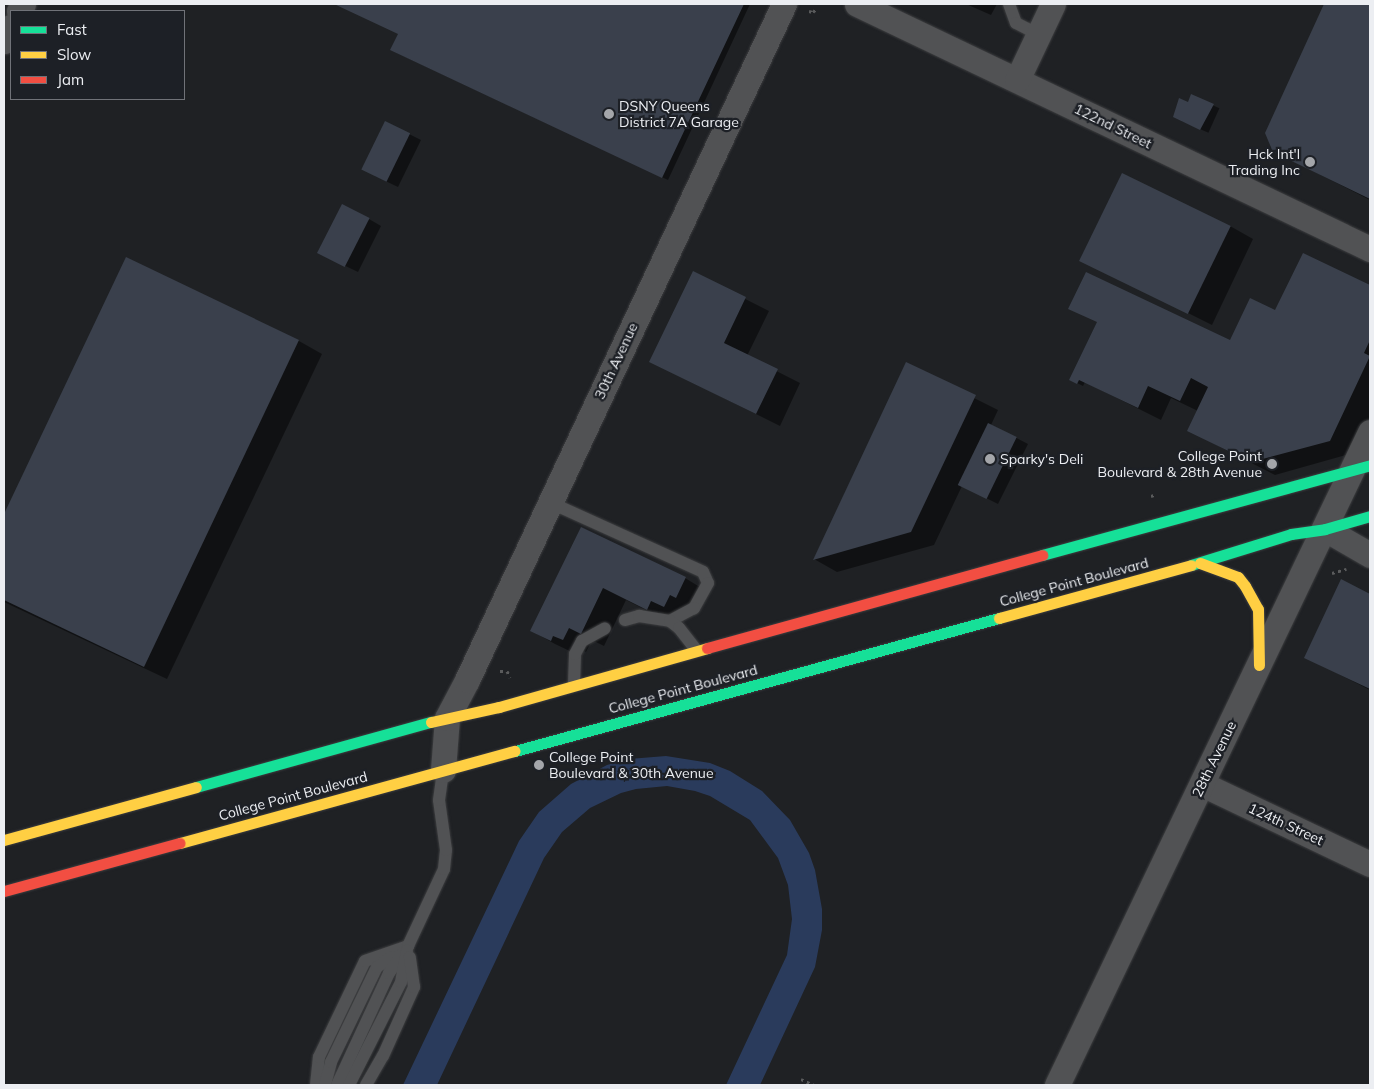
<!DOCTYPE html>
<style>
body{margin:0}
#map{position:relative;width:1374px;height:1089px;overflow:hidden;background:#1f2124;font-family:Mulish,sans-serif}
div>[style]{position:absolute}
[style*='--x']{left:calc(var(--x)*1px);top:calc(var(--y)*1px);width:calc(var(--w)*1px);rotate:calc(var(--a)*1deg)}
.green>*{inset:0;background:#2a3b5c}
.shadow>*{inset:0;background:#0007;transform-origin:0 0}
.building>*{inset:0;background:#3a404c;transform-origin:0 0}
.path>*{height:3px;margin-top:-1.5px;transform-origin:0;background:repeating-linear-gradient(90deg,#5a5b5c 0 2.5px,transparent 0 6.5px)}
.roads{filter:drop-shadow(0 0 1px #3d3e40) drop-shadow(0 0 1px #3d3e40)}
.lane>*{height:12px;margin:-6px;padding:0 6px;transform-origin:6px;border-radius:6px;background:#515254}
.street>*{height:25px;margin:-12.5px;padding:0 12.5px;transform-origin:12.5px;border-radius:12.5px;background:#515254}
.fast>*{height:11px;margin:-5.5px;padding:0 5.5px;transform-origin:5.5px;border-radius:5.5px;background:#16e098}
.slow>*{height:11px;margin:-5.5px;padding:0 5.5px;transform-origin:5.5px;border-radius:5.5px;background:#ffcf43}
.jam>*{height:11px;margin:-5.5px;padding:0 5.5px;transform-origin:5.5px;border-radius:5.5px;background:#f24e42}
.dots>*{width:14px;height:14px;translate:-50% -50%;box-sizing:border-box;border:2px solid #1d2026;border-radius:50%}
span{translate:-50% -50%;white-space:nowrap;text-align:center;line-height:1.15;-webkit-text-stroke:4.5px #1d2026;paint-order:stroke}
.poi-label{font-size:14px;color:#eceef2}
.left{translate:0 -50%;text-align:left}
.right{translate:-100% -50%;text-align:right}
.street-label{font-size:14px;color:#eceef2}
.frame{position:absolute;inset:0;border:5px solid #eceef2;pointer-events:none}
.legend{position:absolute;left:10px;top:10px;width:175px;height:90px;box-sizing:border-box;background:#1d2026;border:1px solid #707278;margin:0;padding:6px 9px;list-style:none;font-size:15px;color:#eceef2}
.legend li{display:flex;align-items:center;gap:10px;height:25px}
.legend b{width:25px;border:1px solid #707278}
</style>
<div id="map">
<div class="green">
<div style="clip-path:polygon(666px 756px,710px 763px,730px 771px,762px 791px,790px 820px,809px 853px,815px 870px,822px 909px,822px 930px,815px 967px,760px 1085px,726px 1085px,787px 955px,792px 919px,788px 885px,778px 858px,750px 820px,710px 796px,695px 791px,667px 786px,636px 789px,621px 793px,590px 808px,562px 832px,544px 858px,437px 1085px,403px 1085px,519px 841px,539px 812px,571px 784px,607px 765px,629px 759px)"></div>
</div>
<div class="shadow">
<div style="clip-path:polygon(336px 4px,750px 4px,668px 180px,397px 53px,399px 33px)"></div>
<div style="clip-path:polygon(966px 4px,997px 4px,991px 15px)"></div>
<div style="clip-path:polygon(1326px 4px,1370px 4px,1370px 200px,1274px 151px,1266px 133px)"></div>
<div style="left:1192px;top:96px;width:30px;height:27px;rotate:24deg"></div>
<div style="clip-path:polygon(409px 134px,421px 140px,398px 187px,375px 176px)"></div>
<div style="clip-path:polygon(369px 219px,381px 226px,358px 272px,331px 259px)"></div>
<div style="clip-path:polygon(1230px 226px,1253px 239px,1212px 325px,1082px 260px)"></div>
<div style="clip-path:polygon(1303px 255px,1370px 287px,1370px 417px,1353px 453px,1275px 475px,1189px 431px,1198px 411px,1171px 398px,1161px 420px,1085px 382px,1083px 386px,1071px 380px,1231px 342px,1276px 312px)"></div>
<div style="clip-path:polygon(127px 259px,299px 341px,322px 354px,167px 679px,4px 602px,4px 517px)"></div>
<div style="clip-path:polygon(694px 273px,769px 311px,747px 356px,800px 383px,780px 426px,651px 362px)"></div>
<div style="clip-path:polygon(906px 364px,998px 410px,991px 425px,1028px 444px,998px 504px,962px 486px,934px 545px,837px 572px,814px 559px)"></div>
<div style="clip-path:polygon(581px 528px,685px 578px,708px 592px,693px 608px,687px 619px,675px 614px,670px 622px,626px 600px,604px 646px,592px 640px,586px 652px,577px 648px,574px 653px,555px 644px,532px 631px)"></div>
<div style="clip-path:polygon(1341px 581px,1370px 595px,1370px 690px,1305px 657px)"></div>
</div>
<div class="building">
<div style="clip-path:polygon(334px 4px,744px 4px,662px 178px,390px 50px,398px 34px)"></div>
<div style="clip-path:polygon(1324px 4px,1370px 4px,1370px 199px,1273px 152px,1265px 133px)"></div>
<div style="clip-path:polygon(1191px 94px,1214px 104px,1200px 130px,1173px 117px,1179px 98px,1188px 102px)"></div>
<div style="left:385px;top:121px;width:28px;height:54px;rotate:26deg"></div>
<div style="left:1122px;top:173px;width:121px;height:98px;rotate:26deg"></div>
<div style="left:342px;top:204px;width:31px;height:55px;rotate:27deg"></div>
<div style="clip-path:polygon(1303px 253px,1370px 285px,1370px 340px,1364px 353px,1370px 356px,1330px 441px,1251px 462px,1187px 431px,1208px 387px,1191px 378px,1180px 401px,1148px 386px,1138px 408px,1079px 380px,1077px 384px,1069px 380px,1097px 322px,1068px 309px,1086px 272px,1230px 340px,1250px 298px,1275px 310px)"></div>
<div style="clip-path:polygon(126px 257px,299px 340px,144px 667px,4px 600px,4px 514px)"></div>
<div style="clip-path:polygon(693px 271px,746px 297px,724px 343px,778px 369px,756px 414px,649px 362px)"></div>
<div style="clip-path:polygon(906px 362px,976px 395px,911px 532px,813px 560px)"></div>
<div style="left:988px;top:423px;width:32px;height:69px;rotate:26deg"></div>
<div style="clip-path:polygon(581px 527px,686px 577px,676px 598px,670px 595px,664px 607px,651px 601px,647px 610px,603px 588px,581px 634px,569px 628px,563px 640px,553px 636px,551px 641px,530px 631px)"></div>
<div style="clip-path:polygon(1341px 579px,1370px 594px,1370px 689px,1304px 658px)"></div>
</div>
<div class="path">
<div style="--x:809;--y:11;--w:4;--a:14"></div>
<div style="--x:813;--y:12;--w:4;--a:-45"></div>
<div style="--x:1151;--y:496;--w:6;--a:-18"></div>
<div style="--x:1332;--y:573;--w:15;--a:-16"></div>
<div style="--x:500;--y:671;--w:7;--a:0"></div>
<div style="--x:507;--y:671;--w:7;--a:63"></div>
<div style="--x:801;--y:1079;--w:14;--a:25"></div>
</div>
<div class="roads">
<div class="lane">
<div style="--x:1009;--y:4;--w:20;--a:70"></div>
<div style="--x:1016;--y:23;--w:25;--a:27"></div>
<div style="--x:549;--y:502;--w:169;--a:24.4"></div>
<div style="--x:703;--y:572;--w:12;--a:66"></div>
<div style="--x:708;--y:583;--w:29;--a:119"></div>
<div style="--x:694;--y:608;--w:27;--a:152"></div>
<div style="--x:625;--y:620;--w:15;--a:-16"></div>
<div style="--x:639;--y:616;--w:31;--a:9"></div>
<div style="--x:670;--y:621;--w:11;--a:38"></div>
<div style="--x:679;--y:628;--w:28;--a:52"></div>
<div style="--x:574;--y:684;--w:30;--a:-88"></div>
<div style="--x:575;--y:654;--w:15;--a:-62"></div>
<div style="--x:582;--y:641;--w:26;--a:-29"></div>
<div style="--x:316;--y:1085;--w:28;--a:-84"></div>
<div style="--x:319;--y:1057;--w:106;--a:-64.4"></div>
<div style="--x:365;--y:961;--w:46;--a:-19.2"></div>
<div style="--x:325;--y:1085;--w:24;--a:-75"></div>
<div style="--x:331;--y:1062;--w:106;--a:-64.2"></div>
<div style="--x:377;--y:967;--w:18;--a:-34"></div>
<div style="--x:337;--y:1085;--w:123;--a:-65.1"></div>
<div style="--x:389;--y:973;--w:33;--a:-55"></div>
<div style="--x:408;--y:946;--w:85;--a:-64.9"></div>
<div style="--x:444;--y:869;--w:19;--a:-84"></div>
<div style="--x:446;--y:850;--w:50;--a:-98"></div>
<div style="--x:439;--y:800;--w:30;--a:-82"></div>
<div style="--x:349;--y:1085;--w:115;--a:-63.2"></div>
<div style="--x:401;--y:982;--w:32;--a:-79"></div>
<div style="--x:366;--y:1085;--w:34;--a:-60"></div>
<div style="--x:383;--y:1056;--w:76;--a:-65.8"></div>
<div style="--x:414;--y:987;--w:30;--a:-98"></div>
</div>
<div class="street">
<div style="--x:857;--y:4;--w:569;--a:25.53"></div>
<div style="--x:19;--y:11;--w:8;--a:-60"></div>
<div style="--x:4;--y:41;--w:16;--a:-63"></div>
<div style="--x:1017;--y:80;--w:84;--a:-64.7"></div>
<div style="--x:1325;--y:529;--w:52;--a:30"></div>
<div style="--x:443;--y:770;--w:52;--a:-85.6"></div>
<div style="--x:447;--y:718;--w:43;--a:-62.2"></div>
<div style="--x:467;--y:680;--w:747;--a:-64.88"></div>
<div style="--x:1202;--y:784;--w:186;--a:25.5"></div>
<div style="--x:1057;--y:1085;--w:724;--a:-64.39"></div>
</div>
<div class="fast">
<div style="--x:1042;--y:555;--w:340;--a:-15.3"></div>
<div style="--x:1191;--y:565;--w:105;--a:-17.2"></div>
<div style="--x:1291;--y:534;--w:34;--a:-8"></div>
<div style="--x:1325;--y:529;--w:47;--a:-16.1"></div>
<div style="--x:515;--y:751;--w:502;--a:-15.37"></div>
<div style="--x:196;--y:787;--w:244;--a:-15.5"></div>
</div>
<div class="slow">
<div style="--x:1200;--y:563;--w:40;--a:20.2"></div>
<div style="--x:1238;--y:577;--w:11;--a:52"></div>
<div style="--x:1245;--y:586;--w:26;--a:61"></div>
<div style="--x:1258;--y:609;--w:56;--a:89"></div>
<div style="--x:999;--y:618;--w:199;--a:-15.4"></div>
<div style="--x:431;--y:722;--w:70;--a:-12.4"></div>
<div style="--x:499;--y:707;--w:216;--a:-15.8"></div>
<div style="--x:4;--y:840;--w:199;--a:-15.4"></div>
<div style="--x:180;--y:843;--w:347;--a:-15.4"></div>
</div>
<div class="jam">
<div style="--x:707;--y:648;--w:348;--a:-15.5"></div>
<div style="--x:4;--y:891;--w:182;--a:-15.3"></div>
</div>
</div>
<div class="dots">
<div style="left:609px;top:114px;background:#a4a6aa"></div>
<div style="left:1310px;top:162px;background:#a4a6aa"></div>
<div style="left:990px;top:459px;background:#a4a6aa"></div>
<div style="left:1272px;top:464px;background:#a4a6aa"></div>
<div style="left:539px;top:765px;background:#a4a6aa"></div>
</div>
<div class="poi-label">
<span class="left" style="left:619px;top:114px">DSNY Queens<br>District 7A Garage</span>
<span class="right" style="left:1300px;top:162px">Hck Int'l<br>Trading Inc</span>
<span class="right" style="left:1262px;top:464px">College Point<br>Boulevard &amp; 28th Avenue</span>
<span class="left" style="left:1000px;top:459px">Sparky's Deli</span>
<span class="left" style="left:549px;top:765px">College Point<br>Boulevard &amp; 30th Avenue</span>
</div>
<div class="street-label">
<span style="left:1113px;top:126px;rotate:26deg">122nd Street</span>
<span style="left:616px;top:361px;rotate:-65deg">30th Avenue</span>
<span style="left:1074px;top:582px;rotate:-15deg">College Point Boulevard</span>
<span style="left:683px;top:689px;rotate:-15deg">College Point Boulevard</span>
<span style="left:1214px;top:759px;rotate:-64deg">28th Avenue</span>
<span style="left:293px;top:796px;rotate:-15deg">College Point Boulevard</span>
<span style="left:1286px;top:824px;rotate:25deg">124th Street</span>
</div>
<div class="frame"></div>
<ul class="legend">
<li><b style="height:6px;background:#16e098"></b>Fast</li>
<li><b style="height:6px;background:#ffcf43"></b>Slow</li>
<li><b style="height:6px;background:#f24e42"></b>Jam</li>
</ul>
</div>
